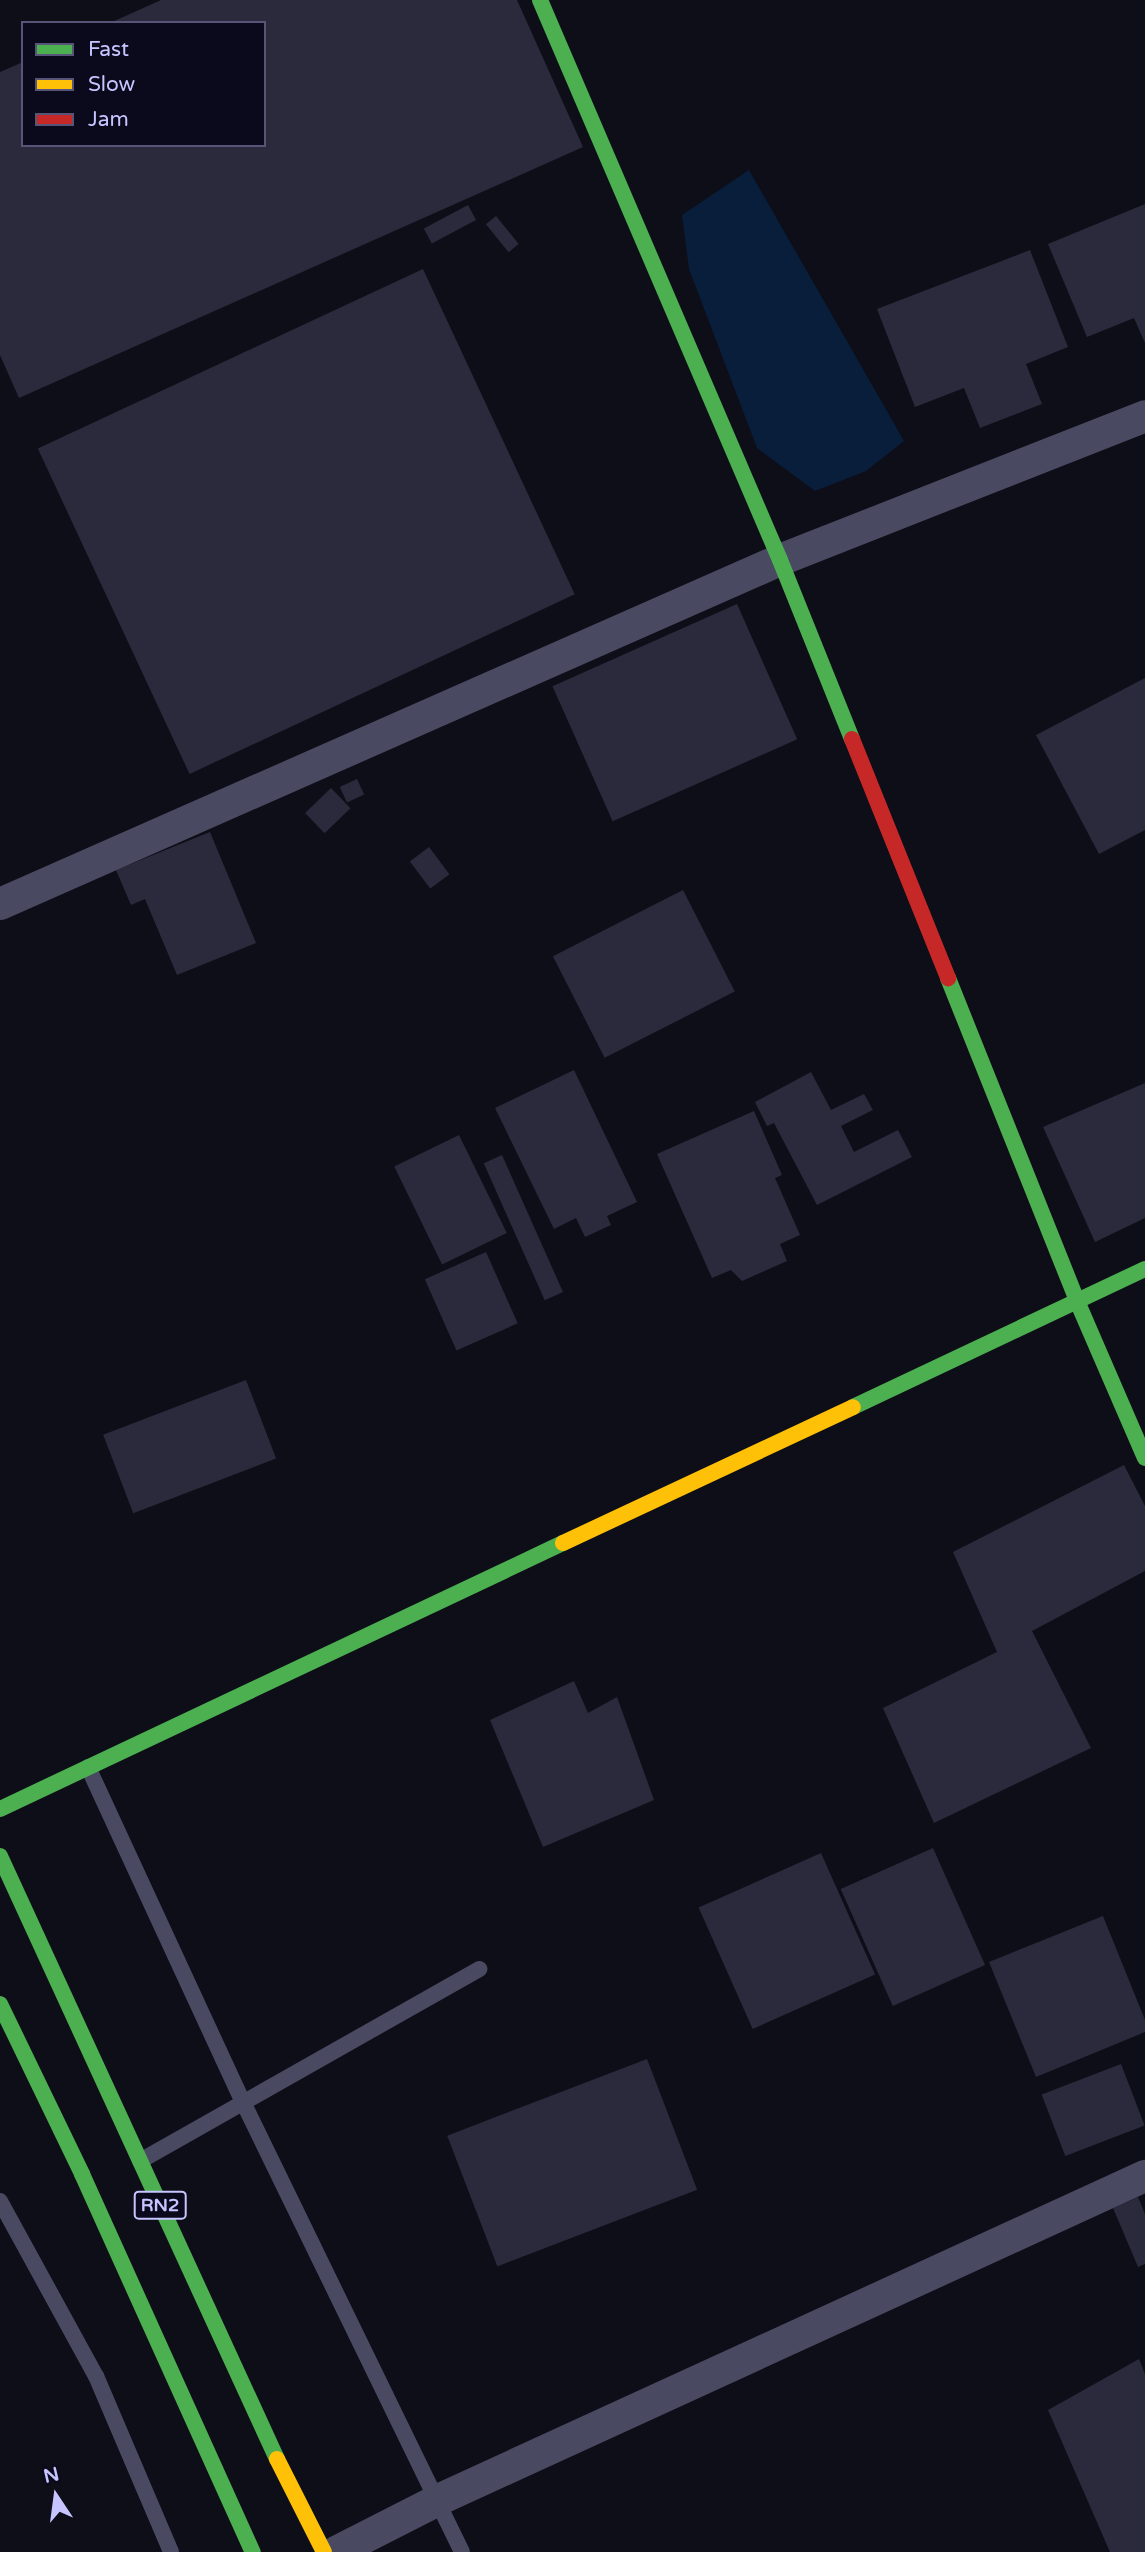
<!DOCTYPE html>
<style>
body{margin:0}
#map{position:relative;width:1145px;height:2552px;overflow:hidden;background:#0e0e18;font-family:"Varela Round",sans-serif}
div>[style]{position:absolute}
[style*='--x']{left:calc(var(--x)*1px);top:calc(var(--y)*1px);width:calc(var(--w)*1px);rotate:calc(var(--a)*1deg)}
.water>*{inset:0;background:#081e3b}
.building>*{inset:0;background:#2b2a3c;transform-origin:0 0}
.lane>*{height:16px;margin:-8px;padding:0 8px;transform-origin:8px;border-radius:8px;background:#494a62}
.street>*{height:32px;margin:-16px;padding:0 16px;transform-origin:16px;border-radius:16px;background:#494a62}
.fast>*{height:16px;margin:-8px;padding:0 8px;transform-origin:8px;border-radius:8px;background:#4caf50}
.slow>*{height:16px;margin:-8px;padding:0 8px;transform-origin:8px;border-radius:8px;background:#ffc107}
.jam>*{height:16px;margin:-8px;padding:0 8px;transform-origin:8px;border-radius:8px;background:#c62828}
span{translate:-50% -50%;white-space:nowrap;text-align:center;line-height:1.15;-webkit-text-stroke:7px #0b0a1c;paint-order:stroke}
.shield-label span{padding:2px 5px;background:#0b0a1c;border:2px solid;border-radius:5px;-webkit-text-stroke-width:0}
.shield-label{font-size:18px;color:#c7c5ff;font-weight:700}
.legend{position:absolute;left:21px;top:21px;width:245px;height:126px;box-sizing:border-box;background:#0b0a1c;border:2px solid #565577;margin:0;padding:9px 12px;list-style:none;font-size:21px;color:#c7c5ff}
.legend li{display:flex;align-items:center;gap:14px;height:35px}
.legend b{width:35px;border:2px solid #565577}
.north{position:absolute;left:21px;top:2461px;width:70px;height:70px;-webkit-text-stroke:5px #0b0a1c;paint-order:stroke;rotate:347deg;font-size:19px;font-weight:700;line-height:28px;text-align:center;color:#c7c5ff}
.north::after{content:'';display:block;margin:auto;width:24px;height:32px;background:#c7c5ff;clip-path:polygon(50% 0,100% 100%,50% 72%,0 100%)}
</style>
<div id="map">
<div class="water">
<div style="clip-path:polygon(749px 170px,904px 441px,866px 471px,815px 491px,757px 448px,689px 269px,682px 215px)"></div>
</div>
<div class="building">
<div style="clip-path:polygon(161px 0,517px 0,583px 147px,19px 398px,0 355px,0 72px,23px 62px,23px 145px,264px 145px,264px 23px,110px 23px)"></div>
<div style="clip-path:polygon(1145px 204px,1145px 343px,1134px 318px,1087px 337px,1048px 244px)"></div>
<div style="left:468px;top:205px;width:17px;height:50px;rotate:62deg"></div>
<div style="left:496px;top:216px;width:36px;height:13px;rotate:51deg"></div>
<div style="clip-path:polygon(1030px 250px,1068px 347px,1026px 364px,1042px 404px,980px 428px,964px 388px,915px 407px,877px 309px)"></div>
<div style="left:423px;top:269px;width:359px;height:425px;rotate:65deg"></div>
<div style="left:737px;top:604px;width:148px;height:202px;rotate:66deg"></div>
<div style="clip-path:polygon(1145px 678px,1145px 830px,1099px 854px,1036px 735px)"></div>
<div style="left:357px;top:779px;width:17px;height:19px;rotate:65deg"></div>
<div style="left:331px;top:788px;width:28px;height:36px;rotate:46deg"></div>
<div style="clip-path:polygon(210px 832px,256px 943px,177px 975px,145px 899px,131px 905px,116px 870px)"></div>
<div style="left:429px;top:847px;width:34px;height:24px;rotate:53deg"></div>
<div style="left:683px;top:890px;width:114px;height:146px;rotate:63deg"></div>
<div style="clip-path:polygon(574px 1070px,637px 1202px,607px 1216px,611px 1225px,585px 1237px,576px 1218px,554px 1229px,495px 1108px)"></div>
<div style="clip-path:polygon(811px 1072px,831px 1110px,864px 1094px,873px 1110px,841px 1126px,854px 1152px,898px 1130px,912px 1157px,817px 1205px,774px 1123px,767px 1126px,755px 1102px)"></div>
<div style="clip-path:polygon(1145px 1083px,1145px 1218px,1095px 1242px,1043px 1127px)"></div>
<div style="clip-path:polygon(754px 1111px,782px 1175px,775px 1178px,800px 1235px,780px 1244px,787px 1261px,742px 1281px,731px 1270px,712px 1278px,657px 1154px)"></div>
<div style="left:459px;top:1135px;width:109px;height:72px;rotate:64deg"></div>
<div style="left:502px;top:1155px;width:150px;height:20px;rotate:66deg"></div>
<div style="left:486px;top:1252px;width:78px;height:67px;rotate:66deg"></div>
<div style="left:246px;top:1380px;width:84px;height:153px;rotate:69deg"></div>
<div style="clip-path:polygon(1124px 1465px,1145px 1506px,1145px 1571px,1032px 1631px,1091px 1748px,934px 1823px,883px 1708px,997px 1652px,953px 1552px)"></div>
<div style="clip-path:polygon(574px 1681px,588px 1713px,617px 1697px,654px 1800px,543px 1847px,490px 1720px)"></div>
<div style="left:933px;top:1848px;width:128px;height:101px;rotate:66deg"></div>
<div style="left:821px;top:1853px;width:133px;height:134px;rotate:66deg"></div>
<div style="clip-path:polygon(1103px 1916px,1145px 2020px,1145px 2032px,1036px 2077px,989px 1962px)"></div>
<div style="left:647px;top:2059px;width:140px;height:214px;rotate:69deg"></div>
<div style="left:1121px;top:2064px;width:66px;height:85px;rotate:69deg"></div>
<div style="clip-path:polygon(1138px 2197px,1145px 2214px,1145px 2264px,1138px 2267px,1113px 2208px)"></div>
<div style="clip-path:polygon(1139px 2359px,1145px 2374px,1145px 2552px,1110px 2552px,1048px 2410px)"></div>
</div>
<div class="lane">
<div style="--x:88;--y:1767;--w:369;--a:65.2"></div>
<div style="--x:243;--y:2102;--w:500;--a:64.05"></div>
<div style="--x:140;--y:2161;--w:390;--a:-29.5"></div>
<div style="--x:0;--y:2201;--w:200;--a:61.3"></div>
<div style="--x:96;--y:2376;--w:191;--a:66.9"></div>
</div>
<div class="street">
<div style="--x:0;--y:904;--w:852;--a:-23.8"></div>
<div style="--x:780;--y:560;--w:392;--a:-21.5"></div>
<div style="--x:336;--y:2552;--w:114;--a:-27"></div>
<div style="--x:438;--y:2500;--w:778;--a:-24.62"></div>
</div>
<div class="fast">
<div style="--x:540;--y:0;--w:609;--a:66.8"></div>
<div style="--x:780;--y:560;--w:193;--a:68.1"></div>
<div style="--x:948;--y:978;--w:348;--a:68.2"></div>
<div style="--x:1077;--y:1301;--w:171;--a:66.6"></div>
<div style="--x:853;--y:1407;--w:323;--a:-25.3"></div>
<div style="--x:0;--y:1809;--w:623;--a:-25.29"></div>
<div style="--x:0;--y:1856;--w:664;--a:65.33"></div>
<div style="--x:0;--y:2004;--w:189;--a:64.2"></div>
<div style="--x:82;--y:2174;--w:415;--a:65.7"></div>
</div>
<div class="slow">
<div style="--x:563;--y:1543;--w:320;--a:-25.1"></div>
<div style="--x:277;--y:2459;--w:104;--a:63.2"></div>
</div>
<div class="jam">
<div style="--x:852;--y:739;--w:258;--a:68.1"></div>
</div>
<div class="shield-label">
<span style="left:160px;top:2205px">RN2</span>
</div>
<ul class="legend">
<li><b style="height:9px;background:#4caf50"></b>Fast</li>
<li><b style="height:9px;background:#ffc107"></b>Slow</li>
<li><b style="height:9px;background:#c62828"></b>Jam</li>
</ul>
<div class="north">N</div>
</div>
